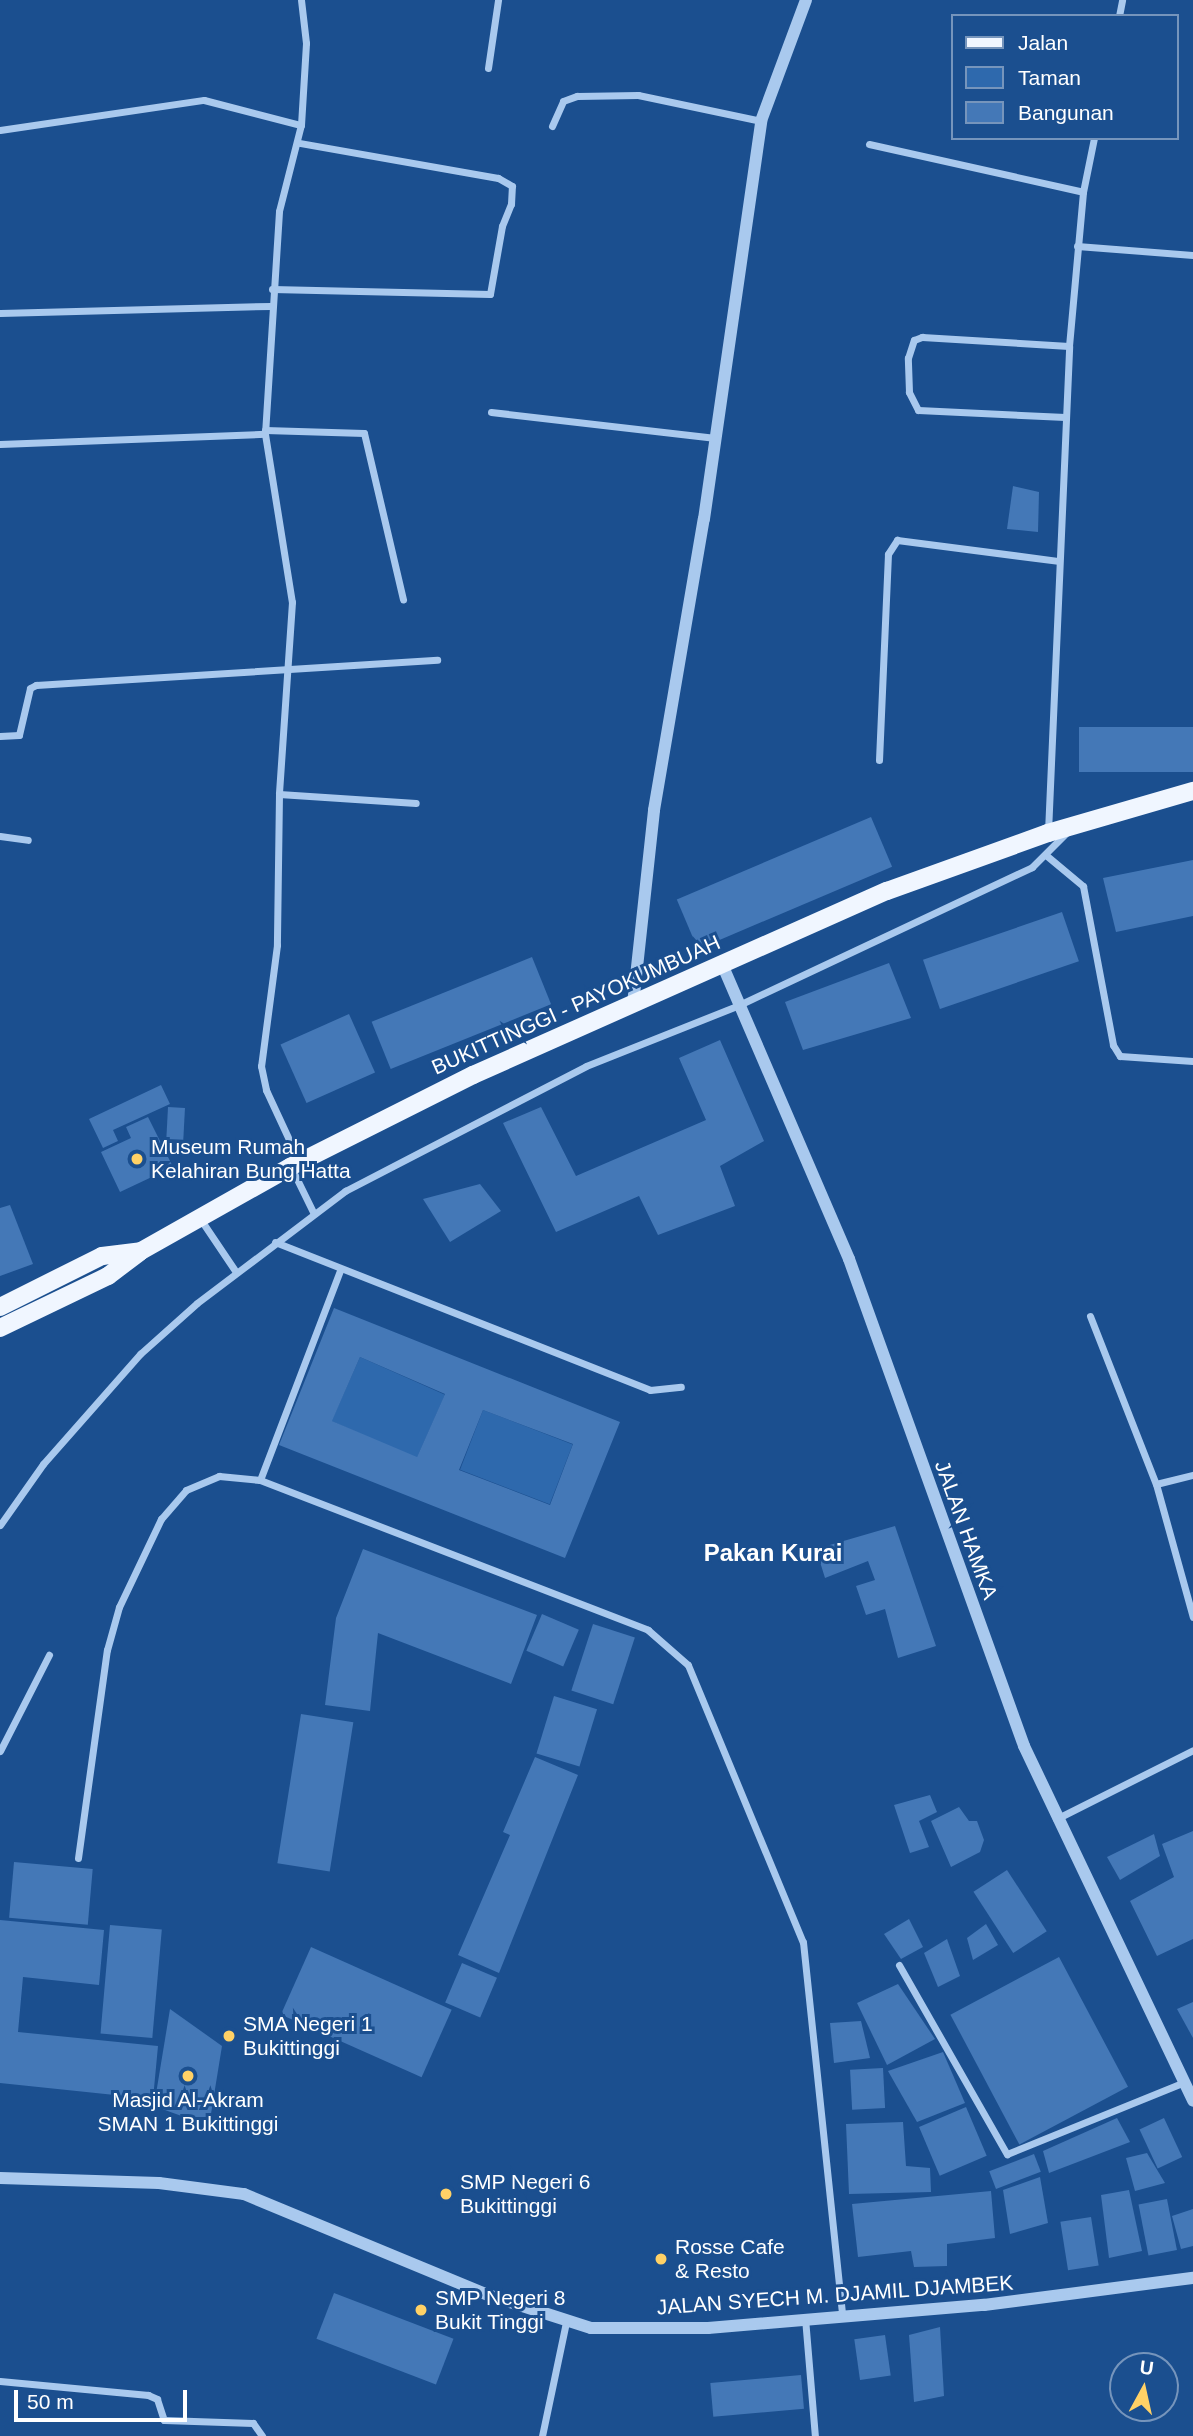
<!DOCTYPE html>
<style>
body{margin:0}
#map{position:relative;width:1193px;height:2436px;overflow:hidden;background:#1b4f8f;font-family:Helvetica,sans-serif}
div>[style]{position:absolute}
[style*='--x']{left:calc(var(--x)*1px);top:calc(var(--y)*1px);width:calc(var(--w)*1px);rotate:calc(var(--a)*1deg)}
.green>*{inset:0;background:#2e69ad;transform-origin:0 0}
.building>*{inset:0;background:#4478b7;transform-origin:0 0}
.minor>*{height:7px;margin:-3.5px;padding:0 3.5px;transform-origin:3.5px;border-radius:3.5px;background:#a9c9ee}
.tertiary>*{height:12px;margin:-6px;padding:0 6px;transform-origin:6px;border-radius:6px;background:#a9c9ee}
.primary>*{height:18px;margin:-9px;padding:0 9px;transform-origin:9px;border-radius:9px;background:#f0f6ff}
.dots>*{width:19px;height:19px;translate:-50% -50%;box-sizing:border-box;border:4px solid #1b4f8f;border-radius:50%}
span{translate:-50% -50%;white-space:nowrap;text-align:center;line-height:1.15;-webkit-text-stroke:6px #1b4f8f;paint-order:stroke}
.street-label{font-size:21px;color:#fff}
.poi-label{font-size:21px;color:#fff}
.left{translate:0 -50%;text-align:left}
.quarter-label{font-size:24px;color:#fff;font-weight:700}
.legend{position:absolute;left:951px;top:14px;width:228px;height:126px;box-sizing:border-box;background:#1b4f8f;border:2px solid #7695bc;margin:0;padding:9px 12px;list-style:none;font-size:21px;color:#fff}
.legend li{display:flex;align-items:center;gap:14px;height:35px}
.legend b{width:35px;border:2px solid #7695bc}
.north{position:absolute;left:1109px;top:2352px;width:70px;height:70px;box-sizing:border-box;background:#1b4f8f;border:2px solid #7695bc;border-radius:50%;rotate:8deg;font-size:19px;font-weight:700;line-height:28px;text-align:center;color:#fff}
.north::after{content:'';display:block;margin:auto;width:24px;height:32px;background:#ffd166;clip-path:polygon(50% 0,100% 100%,50% 72%,0 100%)}
.scale{position:absolute;left:14px;top:2390px;width:173px;height:32px;box-sizing:border-box;border:4px solid #fff;border-top:0;padding-left:9px;font-size:21px;line-height:24px;white-space:nowrap;color:#fff;-webkit-text-stroke:5px #1b4f8f;paint-order:stroke}
</style>
<div id="map">
<div class="green">
<div style="left:360px;top:1357px;width:93px;height:70px;rotate:24deg"></div>
<div style="left:483px;top:1410px;width:96px;height:64px;rotate:21deg"></div>
</div>
<div class="building">
<div style="clip-path:polygon(1013px 486px,1039px 492px,1038px 532px,1007px 529px)"></div>
<div style="left:1193px;top:727px;width:45px;height:114px;rotate:90deg"></div>
<div style="left:871px;top:817px;width:54px;height:211px;rotate:67deg"></div>
<div style="clip-path:polygon(1193px 860px,1193px 916px,1116px 932px,1103px 878px)"></div>
<div style="left:1062px;top:912px;width:52px;height:147px;rotate:71deg"></div>
<div style="left:532px;top:957px;width:51px;height:173px;rotate:68deg"></div>
<div style="clip-path:polygon(889px 963px,911px 1018px,803px 1050px,785px 1002px)"></div>
<div style="left:349px;top:1014px;width:64px;height:75px;rotate:66deg"></div>
<div style="clip-path:polygon(720px 1040px,764px 1141px,720px 1166px,735px 1206px,658px 1235px,639px 1196px,556px 1232px,503px 1123px,541px 1107px,576px 1176px,706px 1120px,679px 1058px)"></div>
<div style="clip-path:polygon(161px 1085px,170px 1104px,113px 1130px,118px 1141px,103px 1148px,89px 1119px)"></div>
<div style="left:168px;top:1107px;width:17px;height:32px;rotate:3deg"></div>
<div style="clip-path:polygon(148px 1117px,173px 1167px,120px 1192px,101px 1152px,131px 1138px,126px 1127px)"></div>
<div style="clip-path:polygon(480px 1184px,501px 1211px,450px 1242px,423px 1199px)"></div>
<div style="clip-path:polygon(10px 1205px,33px 1264px,0 1276px,0 1208px)"></div>
<div style="clip-path:polygon(evenodd,334px 1308px,620px 1422px,565px 1558px,279px 1445px,334px 1308px,360px 1357px,445px 1394px,417px 1457px,332px 1421px,360px 1357px,334px 1308px,483px 1410px,573px 1444px,550px 1505px,459px 1470px,483px 1410px)"></div>
<div style="clip-path:polygon(895px 1526px,936px 1646px,898px 1658px,885px 1609px,866px 1615px,856px 1586px,875px 1580px,868px 1561px,825px 1578px,816px 1549px)"></div>
<div style="clip-path:polygon(363px 1549px,537px 1615px,511px 1684px,378px 1633px,370px 1711px,325px 1705px,336px 1618px)"></div>
<div style="left:542px;top:1614px;width:40px;height:40px;rotate:23deg"></div>
<div style="left:593px;top:1624px;width:44px;height:70px;rotate:18deg"></div>
<div style="left:554px;top:1696px;width:45px;height:60px;rotate:17deg"></div>
<div style="left:301px;top:1714px;width:53px;height:151px;rotate:9deg"></div>
<div style="clip-path:polygon(535px 1757px,578px 1775px,499px 1973px,458px 1955px,510px 1835px,503px 1832px)"></div>
<div style="clip-path:polygon(930px 1795px,937px 1812px,919px 1821px,929px 1847px,910px 1853px,894px 1805px)"></div>
<div style="clip-path:polygon(959px 1807px,969px 1821px,977px 1821px,984px 1840px,980px 1852px,951px 1867px,931px 1821px)"></div>
<div style="clip-path:polygon(1193px 1831px,1193px 1939px,1157px 1956px,1130px 1901px,1174px 1877px,1162px 1844px)"></div>
<div style="clip-path:polygon(1154px 1834px,1160px 1856px,1120px 1880px,1107px 1857px)"></div>
<div style="left:14px;top:1862px;width:79px;height:56px;rotate:5deg"></div>
<div style="left:1007px;top:1870px;width:73px;height:40px;rotate:57deg"></div>
<div style="clip-path:polygon(909px 1919px,923px 1947px,901px 1959px,884px 1934px)"></div>
<div style="clip-path:polygon(0 1920px,104px 1930px,99px 1985px,23px 1977px,18px 2032px,158px 2046px,153px 2099px,0 2083px)"></div>
<div style="clip-path:polygon(986px 1924px,998px 1945px,973px 1960px,967px 1938px)"></div>
<div style="left:110px;top:1925px;width:52px;height:109px;rotate:5deg"></div>
<div style="clip-path:polygon(947px 1939px,960px 1976px,938px 1987px,924px 1953px)"></div>
<div style="left:311px;top:1947px;width:154px;height:74px;rotate:24deg"></div>
<div style="left:1059px;top:1957px;width:147px;height:123px;rotate:62deg"></div>
<div style="left:462px;top:1963px;width:38px;height:43px;rotate:23deg"></div>
<div style="clip-path:polygon(898px 1984px,935px 2039px,887px 2065px,857px 2003px)"></div>
<div style="clip-path:polygon(1193px 2002px,1193px 2038px,1177px 2009px)"></div>
<div style="clip-path:polygon(170px 2009px,222px 2046px,209px 2126px,154px 2106px)"></div>
<div style="clip-path:polygon(861px 2021px,870px 2058px,834px 2063px,830px 2023px)"></div>
<div style="clip-path:polygon(943px 2052px,965px 2103px,917px 2122px,888px 2071px)"></div>
<div style="left:883px;top:2068px;width:40px;height:33px;rotate:87deg"></div>
<div style="left:966px;top:2107px;width:53px;height:51px;rotate:67deg"></div>
<div style="clip-path:polygon(1117px 2118px,1130px 2142px,1049px 2173px,1043px 2151px)"></div>
<div style="left:1164px;top:2118px;width:43px;height:27px;rotate:65deg"></div>
<div style="clip-path:polygon(903px 2122px,906px 2166px,930px 2168px,931px 2192px,849px 2194px,846px 2124px)"></div>
<div style="clip-path:polygon(1147px 2153px,1165px 2183px,1135px 2191px,1126px 2158px)"></div>
<div style="left:1034px;top:2154px;width:19px;height:48px;rotate:69deg"></div>
<div style="clip-path:polygon(1040px 2177px,1048px 2223px,1010px 2234px,1003px 2190px)"></div>
<div style="clip-path:polygon(1129px 2190px,1142px 2251px,1109px 2258px,1101px 2195px)"></div>
<div style="clip-path:polygon(991px 2191px,995px 2238px,947px 2244px,947px 2266px,914px 2267px,911px 2251px,858px 2257px,852px 2204px)"></div>
<div style="left:1167px;top:2199px;width:52px;height:29px;rotate:79deg"></div>
<div style="clip-path:polygon(1193px 2209px,1193px 2246px,1181px 2249px,1172px 2216px)"></div>
<div style="left:1091px;top:2217px;width:49px;height:31px;rotate:81deg"></div>
<div style="left:334px;top:2293px;width:128px;height:49px;rotate:21deg"></div>
<div style="clip-path:polygon(940px 2327px,944px 2396px,914px 2402px,909px 2335px)"></div>
<div style="left:885px;top:2335px;width:41px;height:31px;rotate:82deg"></div>
<div style="left:801px;top:2375px;width:34px;height:91px;rotate:85deg"></div>
</div>
<div class="minor">
<div style="--x:1119;--y:16;--w:16;--a:-79"></div>
<div style="--x:488;--y:68;--w:69;--a:-81.6"></div>
<div style="--x:552;--y:126;--w:27;--a:-66"></div>
<div style="--x:563;--y:101;--w:15;--a:-20"></div>
<div style="--x:577;--y:96;--w:61;--a:-0.9"></div>
<div style="--x:638;--y:95;--w:126;--a:11.9"></div>
<div style="--x:0;--y:130;--w:206;--a:-8.4"></div>
<div style="--x:204;--y:100;--w:100;--a:14.5"></div>
<div style="--x:869;--y:144;--w:219;--a:12.6"></div>
<div style="--x:1077;--y:246;--w:116;--a:4.4"></div>
<div style="--x:272;--y:289;--w:218;--a:1.3"></div>
<div style="--x:490;--y:294;--w:69;--a:-80"></div>
<div style="--x:502;--y:226;--w:24;--a:-68"></div>
<div style="--x:511;--y:204;--w:18;--a:-87"></div>
<div style="--x:512;--y:186;--w:16;--a:-150"></div>
<div style="--x:498;--y:178;--w:202;--a:-170"></div>
<div style="--x:0;--y:313;--w:271;--a:-1.5"></div>
<div style="--x:491;--y:412;--w:226;--a:6.6"></div>
<div style="--x:1065;--y:417;--w:147;--a:-177.3"></div>
<div style="--x:918;--y:410;--w:20;--a:-117"></div>
<div style="--x:909;--y:392;--w:34;--a:-92"></div>
<div style="--x:908;--y:358;--w:19;--a:-72"></div>
<div style="--x:914;--y:340;--w:9;--a:-21"></div>
<div style="--x:922;--y:337;--w:147;--a:3.5"></div>
<div style="--x:265;--y:430;--w:99;--a:1.7"></div>
<div style="--x:364;--y:433;--w:171;--a:76.8"></div>
<div style="--x:265;--y:434;--w:223;--a:-86.4"></div>
<div style="--x:279;--y:211;--w:89;--a:-75.7"></div>
<div style="--x:301;--y:125;--w:82;--a:-86.5"></div>
<div style="--x:306;--y:43;--w:43;--a:-96.6"></div>
<div style="--x:0;--y:444;--w:265;--a:-2.2"></div>
<div style="--x:265;--y:434;--w:170;--a:80.9"></div>
<div style="--x:292;--y:602;--w:192;--a:93.9"></div>
<div style="--x:279;--y:794;--w:151;--a:90.8"></div>
<div style="--x:277;--y:945;--w:122;--a:97.5"></div>
<div style="--x:261;--y:1066;--w:25;--a:78"></div>
<div style="--x:266;--y:1090;--w:78;--a:65.1"></div>
<div style="--x:0;--y:736;--w:19;--a:-3"></div>
<div style="--x:19;--y:735;--w:48;--a:-76.8"></div>
<div style="--x:30;--y:688;--w:7;--a:-27"></div>
<div style="--x:36;--y:685;--w:402;--a:-3.6"></div>
<div style="--x:879;--y:760;--w:206;--a:-87.5"></div>
<div style="--x:888;--y:554;--w:17;--a:-57"></div>
<div style="--x:897;--y:540;--w:162;--a:7.4"></div>
<div style="--x:279;--y:794;--w:137;--a:3.8"></div>
<div style="--x:1048;--y:832;--w:486;--a:-87.5"></div>
<div style="--x:1069;--y:346;--w:155;--a:-84.8"></div>
<div style="--x:1083;--y:192;--w:55;--a:-78.5"></div>
<div style="--x:0;--y:836;--w:28;--a:8"></div>
<div style="--x:1047;--y:856;--w:47;--a:39.8"></div>
<div style="--x:1083;--y:886;--w:162;--a:79.3"></div>
<div style="--x:1113;--y:1045;--w:13;--a:58"></div>
<div style="--x:1120;--y:1056;--w:73;--a:3.9"></div>
<div style="--x:291;--y:1167;--w:52;--a:63.9"></div>
<div style="--x:201;--y:1220;--w:63;--a:56.1"></div>
<div style="--x:275;--y:1242;--w:403;--a:21.5"></div>
<div style="--x:650;--y:1390;--w:31;--a:-6"></div>
<div style="--x:1090;--y:1316;--w:180;--a:68.6"></div>
<div style="--x:1156;--y:1484;--w:138;--a:74.5"></div>
<div style="--x:260;--y:1480;--w:225;--a:-69.1"></div>
<div style="--x:1156;--y:1484;--w:38;--a:-14"></div>
<div style="--x:0;--y:1525;--w:75;--a:-54.8"></div>
<div style="--x:43;--y:1464;--w:147;--a:-48.6"></div>
<div style="--x:140;--y:1354;--w:76;--a:-41.8"></div>
<div style="--x:197;--y:1303;--w:186;--a:-37.1"></div>
<div style="--x:345;--y:1191;--w:271;--a:-27.4"></div>
<div style="--x:586;--y:1066;--w:165;--a:-21.7"></div>
<div style="--x:739;--y:1005;--w:324;--a:-25.2"></div>
<div style="--x:1032;--y:867;--w:51;--a:-45"></div>
<div style="--x:0;--y:1751;--w:108;--a:-63"></div>
<div style="--x:1056;--y:1819;--w:153;--a:-26.7"></div>
<div style="--x:78;--y:1858;--w:210;--a:-82.1"></div>
<div style="--x:107;--y:1650;--w:45;--a:-74.4"></div>
<div style="--x:119;--y:1607;--w:98;--a:-64.5"></div>
<div style="--x:161;--y:1519;--w:38;--a:-49"></div>
<div style="--x:186;--y:1490;--w:36;--a:-23"></div>
<div style="--x:219;--y:1476;--w:41;--a:5.6"></div>
<div style="--x:260;--y:1480;--w:416;--a:21.1"></div>
<div style="--x:648;--y:1630;--w:53;--a:41.2"></div>
<div style="--x:688;--y:1665;--w:300;--a:67.5"></div>
<div style="--x:803;--y:1942;--w:375;--a:84"></div>
<div style="--x:899;--y:1965;--w:218;--a:60.3"></div>
<div style="--x:1007;--y:2154;--w:191;--a:-22.1"></div>
<div style="--x:805;--y:2318;--w:118;--a:85.2"></div>
<div style="--x:0;--y:2381;--w:149;--a:5.4"></div>
<div style="--x:148;--y:2395;--w:10;--a:24"></div>
<div style="--x:157;--y:2399;--w:22;--a:72"></div>
<div style="--x:164;--y:2420;--w:89;--a:1.9"></div>
<div style="--x:253;--y:2423;--w:16;--a:55"></div>
<div style="--x:542;--y:2436;--w:116;--a:-78.1"></div>
</div>
<div class="tertiary">
<div style="--x:722;--y:964;--w:321;--a:66.7"></div>
<div style="--x:849;--y:1259;--w:517;--a:70.23"></div>
<div style="--x:1024;--y:1746;--w:393;--a:64.5"></div>
<div style="--x:633;--y:1004;--w:195;--a:-83.8"></div>
<div style="--x:654;--y:810;--w:295;--a:-80.3"></div>
<div style="--x:704;--y:519;--w:402;--a:-81.8"></div>
<div style="--x:761;--y:121;--w:129;--a:-69.6"></div>
<div style="--x:0;--y:2178;--w:159;--a:1.8"></div>
<div style="--x:159;--y:2183;--w:86;--a:7.4"></div>
<div style="--x:244;--y:2194;--w:264;--a:22.5"></div>
<div style="--x:488;--y:2295;--w:108;--a:17.8"></div>
<div style="--x:591;--y:2328;--w:117;--a:0"></div>
<div style="--x:708;--y:2328;--w:277;--a:-4.8"></div>
<div style="--x:984;--y:2305;--w:211;--a:-7.4"></div>
</div>
<div class="primary">
<div style="--x:0;--y:1307;--w:114;--a:-26.6"></div>
<div style="--x:102;--y:1256;--w:39;--a:-7"></div>
<div style="--x:141;--y:1251;--w:171;--a:-29.4"></div>
<div style="--x:290;--y:1167;--w:205;--a:-26.7"></div>
<div style="--x:473;--y:1075;--w:453;--a:-24"></div>
<div style="--x:887;--y:891;--w:171;--a:-19.8"></div>
<div style="--x:1048;--y:833;--w:151;--a:-16.2"></div>
<div style="--x:0;--y:1328;--w:120;--a:-25.7"></div>
<div style="--x:108;--y:1276;--w:39;--a:-37"></div>
</div>
<div class="dots">
<div style="left:137px;top:1159px;background:#ffd166"></div>
<div style="left:229px;top:2036px;background:#ffd166"></div>
<div style="left:188px;top:2076px;background:#ffd166"></div>
<div style="left:446px;top:2194px;background:#ffd166"></div>
<div style="left:661px;top:2259px;background:#ffd166"></div>
<div style="left:421px;top:2310px;background:#ffd166"></div>
</div>
<div class="street-label">
<span style="left:576px;top:1005px;rotate:-24deg">BUKITTINGGI - PAYOKUMBUAH</span>
<span style="left:966px;top:1530px;rotate:70deg">JALAN HAMKA</span>
<span style="left:835px;top:2295px;rotate:-4deg">JALAN SYECH M. DJAMIL DJAMBEK</span>
</div>
<div class="poi-label">
<span class="left" style="left:151px;top:1159px">Museum Rumah<br>Kelahiran Bung Hatta</span>
<span class="left" style="left:243px;top:2036px">SMA Negeri 1<br>Bukittinggi</span>
<span style="left:188px;top:2112px">Masjid Al-Akram<br>SMAN 1 Bukittinggi</span>
<span class="left" style="left:460px;top:2194px">SMP Negeri 6<br>Bukittinggi</span>
<span class="left" style="left:675px;top:2259px">Rosse Cafe<br>&amp; Resto</span>
<span class="left" style="left:435px;top:2310px">SMP Negeri 8<br>Bukit Tinggi</span>
</div>
<div class="quarter-label">
<span style="left:773px;top:1553px">Pakan Kurai</span>
</div>
<ul class="legend">
<li><b style="height:9px;background:#f0f6ff"></b>Jalan</li>
<li><b style="height:19px;background:#2e69ad"></b>Taman</li>
<li><b style="height:19px;background:#4478b7"></b>Bangunan</li>
</ul>
<div class="north">U</div>
<div class="scale">50 m</div>
</div>
